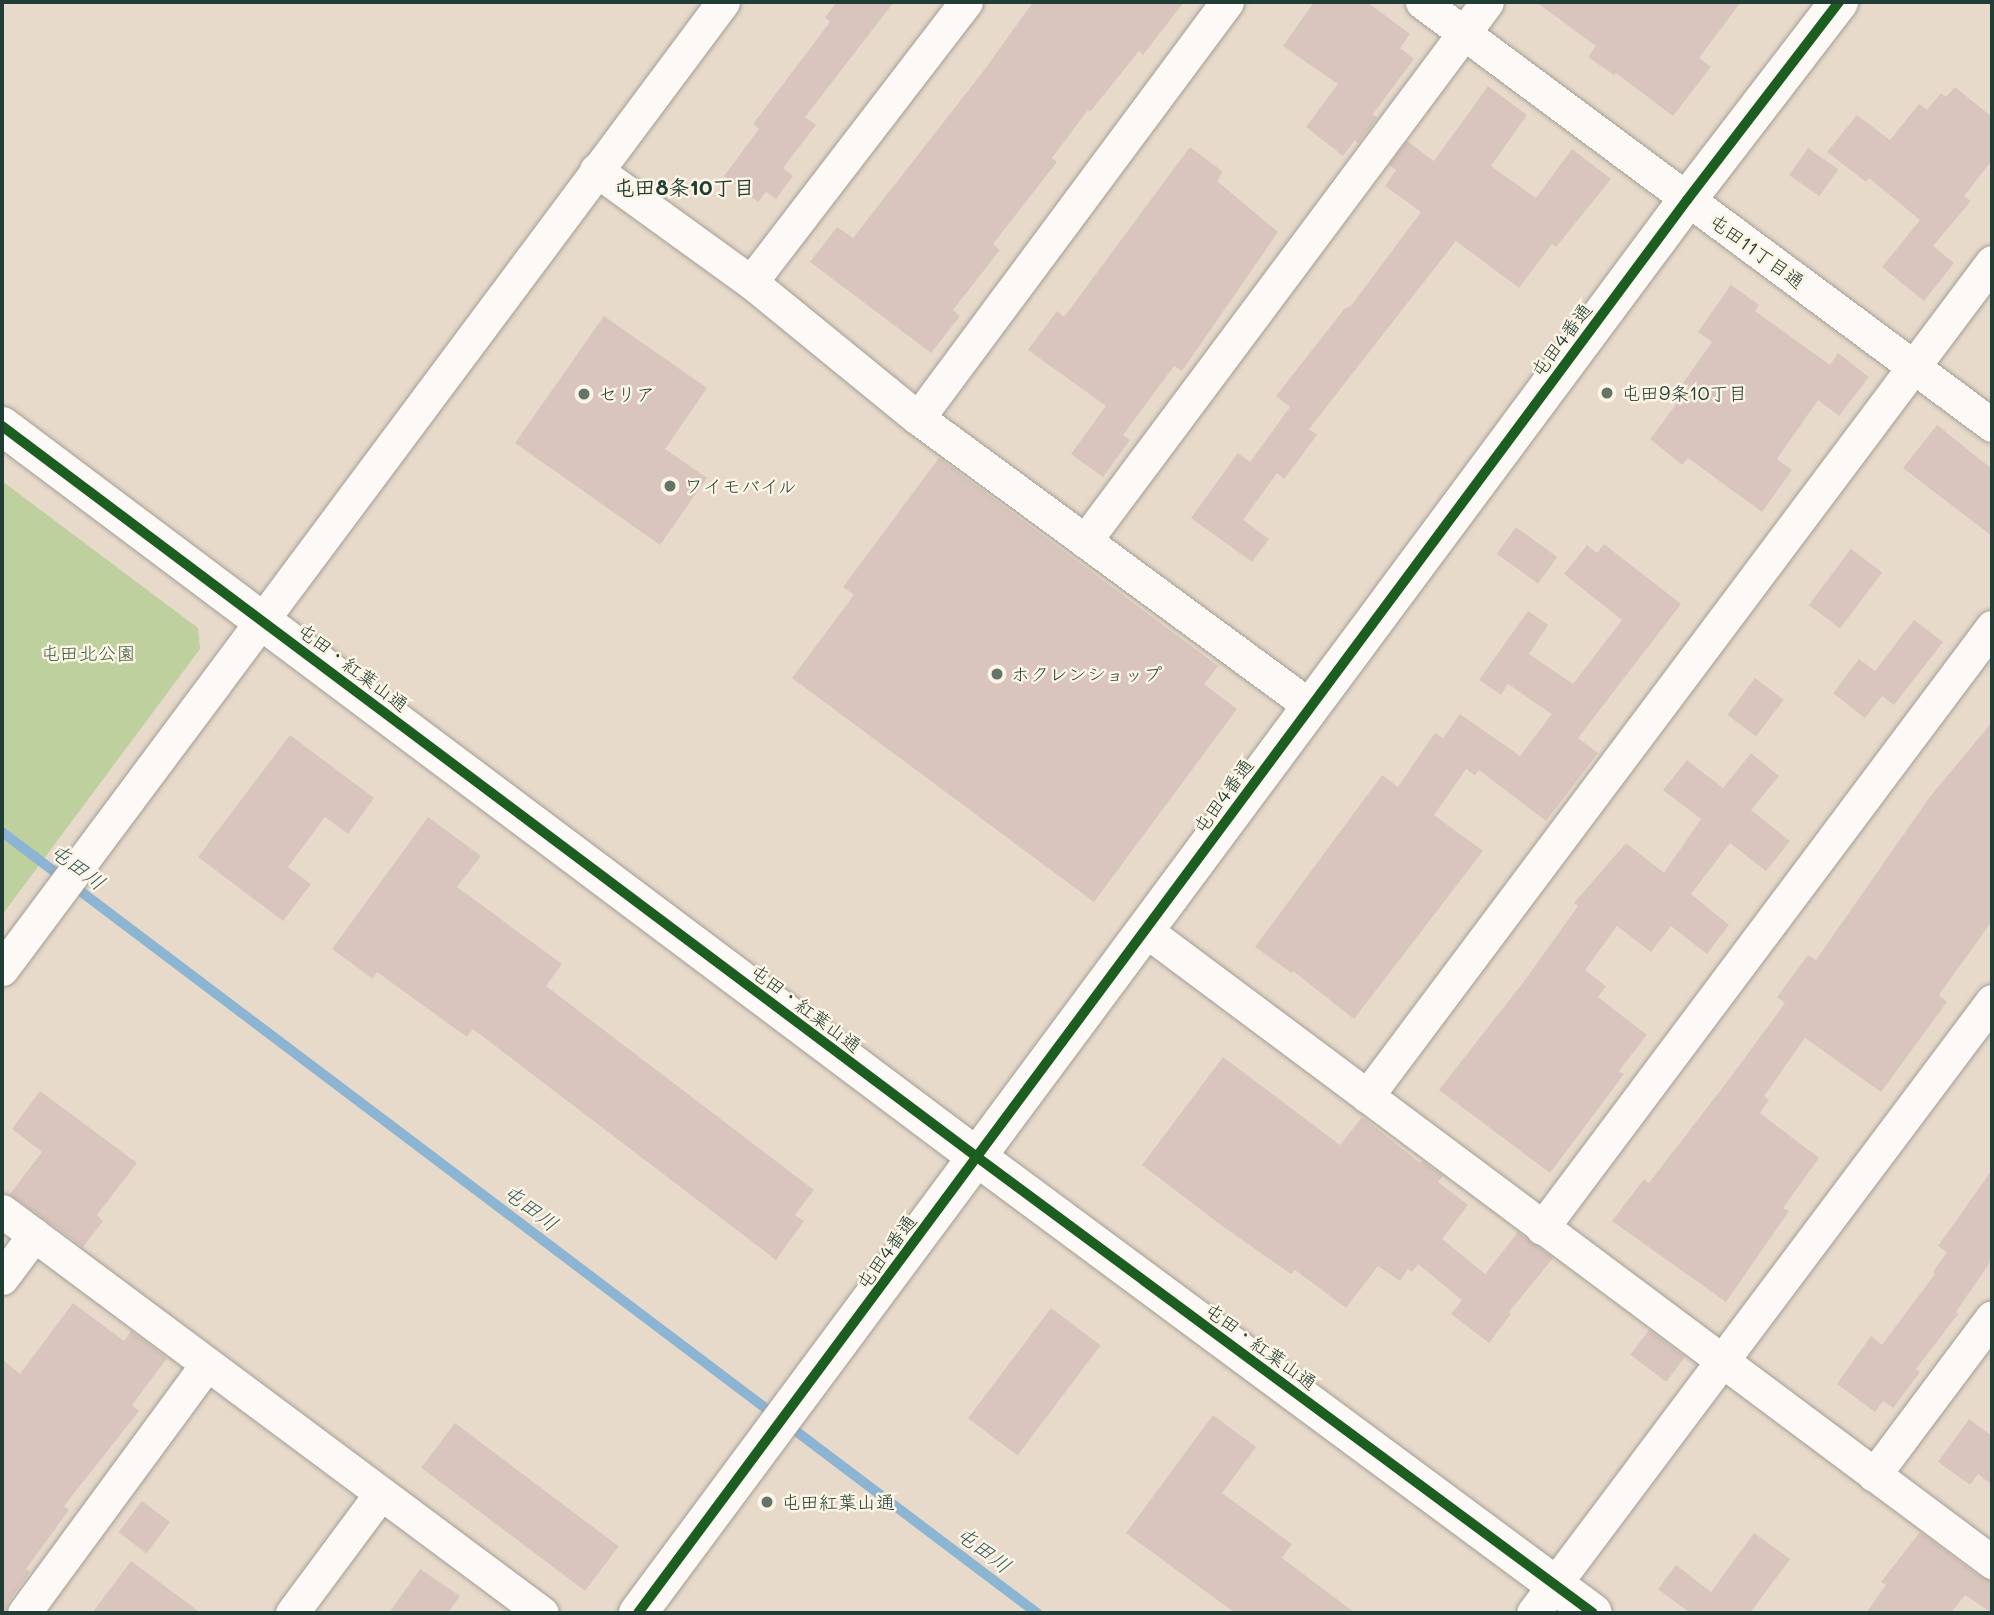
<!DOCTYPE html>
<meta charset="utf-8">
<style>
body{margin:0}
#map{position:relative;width:1994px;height:1615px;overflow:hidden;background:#e8dacb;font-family:Mali,"Klee One",sans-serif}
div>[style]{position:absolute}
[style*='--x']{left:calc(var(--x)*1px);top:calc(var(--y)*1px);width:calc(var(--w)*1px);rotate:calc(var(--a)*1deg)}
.green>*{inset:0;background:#bdd09d}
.stream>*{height:10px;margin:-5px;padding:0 5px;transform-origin:5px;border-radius:5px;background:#8cb4d3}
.building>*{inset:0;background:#d9c5bd;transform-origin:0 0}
.roads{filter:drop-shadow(0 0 2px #a39f95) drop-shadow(0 0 2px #a39f95)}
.minor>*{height:33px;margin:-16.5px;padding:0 16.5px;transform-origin:16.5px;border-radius:16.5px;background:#fcf9f7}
.tertiary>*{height:38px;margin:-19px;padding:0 19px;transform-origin:19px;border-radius:19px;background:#fcf9f7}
.cycleway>*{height:10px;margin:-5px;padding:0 5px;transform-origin:5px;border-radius:5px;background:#1b5e20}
.dots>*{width:19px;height:19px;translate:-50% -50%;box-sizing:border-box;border:4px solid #fcf5e5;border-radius:50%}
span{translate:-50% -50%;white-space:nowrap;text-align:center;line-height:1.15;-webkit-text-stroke:5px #fcf5e5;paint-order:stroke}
.street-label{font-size:19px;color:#1f3d34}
.poi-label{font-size:19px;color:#1f3d34}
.left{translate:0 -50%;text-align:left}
.park-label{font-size:19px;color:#3e6045}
.neighbourhood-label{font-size:21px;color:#1f3d34;font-weight:700}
.water-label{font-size:21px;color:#345c65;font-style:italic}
.frame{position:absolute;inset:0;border:4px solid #1f3d34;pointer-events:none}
</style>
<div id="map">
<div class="green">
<div style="clip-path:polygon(2px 481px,198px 628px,200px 649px,2px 915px)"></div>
</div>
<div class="stream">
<div style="--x:2;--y:832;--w:1297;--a:37.04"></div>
</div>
<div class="building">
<div style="clip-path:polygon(837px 2px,894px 2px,805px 117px,816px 125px,783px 168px,793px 176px,776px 199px,766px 192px,758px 202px,724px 176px,759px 129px,753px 124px,830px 22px,825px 17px)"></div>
<div style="clip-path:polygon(1033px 2px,1184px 2px,1143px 55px,1139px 51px,1090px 112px,1088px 110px,1052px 158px,1057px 162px,993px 244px,1000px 250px,953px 310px,960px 316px,931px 353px,810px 262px,837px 227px,853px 238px,985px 69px)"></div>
<div style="clip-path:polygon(1314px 2px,1367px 2px,1410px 34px,1400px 48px,1414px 59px,1373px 114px,1377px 118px,1358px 143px,1355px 140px,1343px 156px,1306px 127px,1338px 84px,1283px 46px)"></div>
<div style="clip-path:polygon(1536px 2px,1741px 2px,1699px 58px,1711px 67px,1673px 116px,1616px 73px,1614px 75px,1588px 57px,1596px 46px)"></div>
<div style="clip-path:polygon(1488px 86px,1527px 115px,1491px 166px,1536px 198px,1572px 149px,1611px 179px,1556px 247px,1552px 244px,1519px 288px,1456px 241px,1309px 429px,1317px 435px,1284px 479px,1277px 473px,1243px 520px,1269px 539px,1252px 562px,1191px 518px,1238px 453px,1250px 462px,1290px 407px,1276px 396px,1345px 308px,1351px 306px,1421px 212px,1385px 186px,1396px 170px,1389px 165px,1407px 141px,1434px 161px)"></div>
<div style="clip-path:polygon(1955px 87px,1992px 117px,1992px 160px,1964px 196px,1971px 201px,1933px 246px,1954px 263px,1924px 301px,1882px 267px,1920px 220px,1869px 178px,1866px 182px,1827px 152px,1857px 115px,1890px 140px,1919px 104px,1927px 110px,1941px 93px,1946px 97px)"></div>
<div style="clip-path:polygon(1190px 147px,1223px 172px,1217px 181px,1278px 232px,1182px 371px,1174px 366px,1123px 435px,1130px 440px,1103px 477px,1071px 454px,1106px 406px,1028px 350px,1057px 311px,1064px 317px)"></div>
<div style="left:1808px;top:148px;width:37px;height:33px;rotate:35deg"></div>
<div style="clip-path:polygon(1731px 285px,1759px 305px,1755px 311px,1830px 365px,1838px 353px,1869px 377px,1839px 416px,1818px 400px,1777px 459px,1792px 470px,1762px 512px,1688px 458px,1682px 465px,1650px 439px,1689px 387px,1683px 383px,1712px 342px,1698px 332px)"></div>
<div style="clip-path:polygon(604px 316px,707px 388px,665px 449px,707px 478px,660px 545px,515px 443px)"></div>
<div style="clip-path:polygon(1937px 425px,1992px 469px,1992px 536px,1903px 468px)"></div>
<div style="clip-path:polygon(939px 458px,1218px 666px,1204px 684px,1237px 709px,1094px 902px,792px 678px,854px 595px,843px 587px)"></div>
<div style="left:1516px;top:527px;width:51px;height:33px;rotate:36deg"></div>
<div style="clip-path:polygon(1604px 544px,1681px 604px,1578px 738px,1598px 753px,1546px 821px,1479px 770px,1475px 775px,1466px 769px,1434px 815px,1483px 851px,1354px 1019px,1293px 971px,1292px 973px,1255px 947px,1382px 775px,1398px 787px,1435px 733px,1443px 738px,1460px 714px,1520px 756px,1552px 714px,1508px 684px,1501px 695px,1479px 680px,1528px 611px,1548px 625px,1529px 654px,1573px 684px,1622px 620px,1564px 574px,1587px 545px,1597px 553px)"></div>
<div style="left:1851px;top:549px;width:39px;height:70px;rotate:37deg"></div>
<div style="clip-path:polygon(1914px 620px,1943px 642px,1894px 705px,1882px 696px,1865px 718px,1833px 693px,1859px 659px,1875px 671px)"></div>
<div style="left:1755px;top:678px;width:36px;height:46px;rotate:37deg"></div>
<div style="clip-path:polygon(1992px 722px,1992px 921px,1939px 995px,1947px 1002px,1881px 1092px,1805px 1038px,1764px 1096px,1769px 1100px,1760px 1113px,1819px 1158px,1783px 1208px,1789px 1211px,1726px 1302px,1612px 1221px,1644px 1179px,1649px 1183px,1733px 1074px,1785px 1003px,1777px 997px,1808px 955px,1816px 960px,1929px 798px)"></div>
<div style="clip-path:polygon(290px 735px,374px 798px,348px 834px,325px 817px,288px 867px,311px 884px,283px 921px,198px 857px)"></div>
<div style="clip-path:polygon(1751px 753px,1779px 776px,1751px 810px,1790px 841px,1766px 871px,1730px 843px,1691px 894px,1729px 925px,1707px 954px,1671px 926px,1651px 952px,1617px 926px,1585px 970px,1606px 986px,1598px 997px,1647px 1035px,1619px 1071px,1624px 1074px,1550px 1173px,1439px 1090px,1525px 980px,1578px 906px,1574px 903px,1626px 843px,1664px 873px,1701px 819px,1663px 790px,1687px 760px,1723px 788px)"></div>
<div style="clip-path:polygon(428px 817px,481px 856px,457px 887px,562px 964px,546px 986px,814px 1190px,795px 1215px,804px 1221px,776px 1260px,473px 1029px,467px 1037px,377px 972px,373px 979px,332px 949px)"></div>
<div style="clip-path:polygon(1223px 1057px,1340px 1145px,1362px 1117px,1420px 1163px,1422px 1161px,1443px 1176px,1438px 1182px,1468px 1205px,1442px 1239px,1485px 1274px,1518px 1232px,1553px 1258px,1509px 1312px,1511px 1314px,1489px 1343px,1451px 1314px,1462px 1300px,1418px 1264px,1412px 1272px,1408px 1269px,1400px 1281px,1378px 1266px,1346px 1308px,1295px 1270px,1291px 1274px,1225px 1228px,1142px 1165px)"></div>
<div style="clip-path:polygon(40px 1091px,137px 1163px,97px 1215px,103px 1221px,83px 1247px,10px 1194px,42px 1152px,12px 1129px)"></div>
<div style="clip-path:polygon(1992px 1170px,1992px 1259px,1956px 1312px,1958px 1314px,1916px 1369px,1920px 1372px,1893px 1408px,1883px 1401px,1875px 1412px,1837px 1384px,1871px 1336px,1882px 1345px,1935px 1274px,1933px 1272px,1947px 1252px,1938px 1246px)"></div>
<div style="clip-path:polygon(73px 1303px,124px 1341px,131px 1331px,167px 1358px,132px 1405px,139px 1411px,64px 1506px,69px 1510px,26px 1569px,30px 1572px,8px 1602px,5px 1613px,2px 1613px,2px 1359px,20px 1374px)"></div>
<div style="left:1051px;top:1308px;width:62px;height:138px;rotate:37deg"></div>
<div style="left:1649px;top:1330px;width:45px;height:31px;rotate:37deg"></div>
<div style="clip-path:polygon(1213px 1415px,1256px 1447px,1222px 1493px,1292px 1544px,1282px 1558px,1355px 1613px,1235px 1613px,1126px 1533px)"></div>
<div style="clip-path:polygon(1969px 1419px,1992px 1436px,1992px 1485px,1978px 1474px,1970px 1485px,1938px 1462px)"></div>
<div style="left:455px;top:1423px;width:205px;height:56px;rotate:37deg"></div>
<div style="left:142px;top:1501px;width:35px;height:39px;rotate:37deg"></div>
<div style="clip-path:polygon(1920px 1532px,1980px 1577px,1992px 1581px,1992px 1613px,1965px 1595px,1951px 1613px,1866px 1613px,1886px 1585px,1881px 1582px)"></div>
<div style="clip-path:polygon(1754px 1533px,1790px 1559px,1750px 1613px,1690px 1613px,1658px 1589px,1676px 1565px,1711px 1592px)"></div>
<div style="clip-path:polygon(131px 1561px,201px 1613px,92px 1613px)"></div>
<div style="clip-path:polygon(420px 1569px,460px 1596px,448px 1613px,389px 1613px)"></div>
</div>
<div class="roads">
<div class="minor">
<div style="--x:1422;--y:2;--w:710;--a:36.58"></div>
<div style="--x:596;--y:170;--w:191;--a:35.9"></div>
<div style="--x:751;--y:282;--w:215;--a:39.2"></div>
<div style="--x:918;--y:418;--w:486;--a:36.3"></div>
<div style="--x:751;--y:282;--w:353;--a:-52.5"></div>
<div style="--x:918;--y:418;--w:518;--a:-53.4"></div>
<div style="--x:1085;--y:541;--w:672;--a:-53.28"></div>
<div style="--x:1145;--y:930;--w:1057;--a:36.73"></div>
<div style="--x:2;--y:969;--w:1206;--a:-53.29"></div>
<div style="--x:1367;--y:1096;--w:1042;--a:-53.15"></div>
<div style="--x:2;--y:1211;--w:673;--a:36.67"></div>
<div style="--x:1542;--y:1228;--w:751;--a:-53.18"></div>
<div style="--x:2;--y:1278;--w:54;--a:-53.3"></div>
<div style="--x:1874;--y:1475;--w:197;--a:-53.2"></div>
<div style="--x:24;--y:1613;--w:309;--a:-53.7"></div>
<div style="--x:292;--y:1613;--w:149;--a:-53.4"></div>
<div style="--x:1533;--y:1613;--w:765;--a:-53.13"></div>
</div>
<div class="tertiary">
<div style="--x:2;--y:426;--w:1219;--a:36.86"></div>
<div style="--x:977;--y:1157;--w:766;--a:36.51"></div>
<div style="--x:638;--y:1613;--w:1760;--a:-53.41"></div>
<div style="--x:1687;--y:200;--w:250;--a:-52.5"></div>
</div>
</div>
<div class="cycleway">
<div style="--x:2;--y:426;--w:1219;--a:36.86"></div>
<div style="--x:977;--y:1157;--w:766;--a:36.51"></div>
<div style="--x:638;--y:1613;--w:1760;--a:-53.41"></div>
<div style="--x:1687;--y:200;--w:250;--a:-52.5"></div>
</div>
<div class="dots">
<div style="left:1607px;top:393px;background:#657469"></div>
<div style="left:584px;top:394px;background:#657469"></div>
<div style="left:670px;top:486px;background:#657469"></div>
<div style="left:997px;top:674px;background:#657469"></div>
<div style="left:767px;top:1502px;background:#657469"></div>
</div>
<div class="street-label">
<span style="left:1757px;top:251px;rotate:36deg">屯田11丁目通</span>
<span style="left:1561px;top:340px;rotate:-53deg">屯田4番通</span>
<span style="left:353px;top:667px;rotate:37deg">屯田・紅葉山通</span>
<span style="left:1223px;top:796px;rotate:-54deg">屯田4番通</span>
<span style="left:806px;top:1008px;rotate:37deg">屯田・紅葉山通</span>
<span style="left:886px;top:1252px;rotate:-54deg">屯田4番通</span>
<span style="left:1261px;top:1346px;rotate:36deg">屯田・紅葉山通</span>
</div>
<div class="poi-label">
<span class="left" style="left:1621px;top:393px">屯田9条10丁目</span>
<span class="left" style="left:598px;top:394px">セリア</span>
<span class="left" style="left:684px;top:486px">ワイモバイル</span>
<span class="left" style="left:1011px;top:674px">ホクレンショップ</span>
<span class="left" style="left:781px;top:1502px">屯田紅葉山通</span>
</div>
<div class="park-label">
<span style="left:88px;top:653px">屯田北公園</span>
</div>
<div class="neighbourhood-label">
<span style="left:684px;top:187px">屯田8条10丁目</span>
</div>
<div class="water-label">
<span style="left:78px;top:866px;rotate:37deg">屯田川</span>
<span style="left:531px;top:1207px;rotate:37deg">屯田川</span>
<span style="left:984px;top:1549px;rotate:37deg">屯田川</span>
</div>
<div class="frame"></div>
</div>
